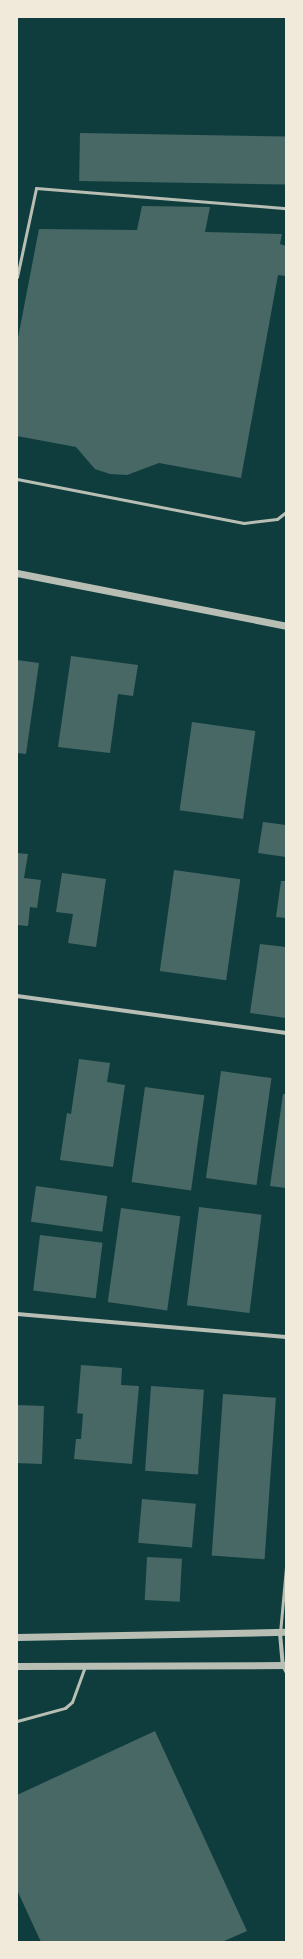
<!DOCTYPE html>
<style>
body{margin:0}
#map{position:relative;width:303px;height:1959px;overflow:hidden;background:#0f3d3e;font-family:"Space Grotesk",sans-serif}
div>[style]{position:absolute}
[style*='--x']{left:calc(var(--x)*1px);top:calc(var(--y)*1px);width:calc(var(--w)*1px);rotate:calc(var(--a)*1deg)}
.building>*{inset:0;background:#486865;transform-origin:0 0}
.service>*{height:3px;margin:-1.5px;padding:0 1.5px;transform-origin:1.5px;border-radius:1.5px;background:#b8beb3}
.minor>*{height:4px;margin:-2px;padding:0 2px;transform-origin:2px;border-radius:2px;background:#b8beb3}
.tertiary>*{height:7px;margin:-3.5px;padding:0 3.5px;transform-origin:3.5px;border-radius:3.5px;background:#b8beb3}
span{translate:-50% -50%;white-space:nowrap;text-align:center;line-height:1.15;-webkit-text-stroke:4px #f1e9da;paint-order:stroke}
.frame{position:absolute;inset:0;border:18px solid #f1e9da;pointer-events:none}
</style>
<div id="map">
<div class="building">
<div style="left:80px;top:133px;width:206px;height:48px;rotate:1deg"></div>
<div style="clip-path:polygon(142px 206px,210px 207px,205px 232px,282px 234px,280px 244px,286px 246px,286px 276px,278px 275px,241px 478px,159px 463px,127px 475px,110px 474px,95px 469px,76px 447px,17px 436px,17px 343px,39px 229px,137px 230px)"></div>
<div style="clip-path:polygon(71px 656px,138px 665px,133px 696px,118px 694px,110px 753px,58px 747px)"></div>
<div style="clip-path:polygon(17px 660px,39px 663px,26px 754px,17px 753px)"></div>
<div style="left:192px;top:722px;width:64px;height:89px;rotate:8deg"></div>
<div style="clip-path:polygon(263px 822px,286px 825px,286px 857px,258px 853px)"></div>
<div style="clip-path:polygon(17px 853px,28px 854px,24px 878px,41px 880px,37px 908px,30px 907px,28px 926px,17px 925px)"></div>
<div style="left:174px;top:870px;width:67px;height:102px;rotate:8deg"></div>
<div style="clip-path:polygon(62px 873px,106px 879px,96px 947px,68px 943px,73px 914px,56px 912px)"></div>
<div style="clip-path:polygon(281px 881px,286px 881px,286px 918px,276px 917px)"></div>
<div style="clip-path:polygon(260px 944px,286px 947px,286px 1018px,250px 1013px)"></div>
<div style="clip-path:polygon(79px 1059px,110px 1063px,107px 1082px,125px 1085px,113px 1167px,60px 1160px,67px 1113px,71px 1114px)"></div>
<div style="left:221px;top:1071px;width:51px;height:108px;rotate:8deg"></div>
<div style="left:145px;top:1087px;width:60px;height:96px;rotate:8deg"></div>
<div style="clip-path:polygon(283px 1094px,286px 1094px,286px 1188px,270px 1186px)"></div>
<div style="left:36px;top:1186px;width:72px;height:36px;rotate:8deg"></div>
<div style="left:199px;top:1207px;width:63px;height:99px;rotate:7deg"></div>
<div style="left:121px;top:1208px;width:60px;height:95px;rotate:8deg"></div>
<div style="left:40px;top:1235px;width:63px;height:56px;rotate:7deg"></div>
<div style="clip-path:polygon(81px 1365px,122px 1368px,121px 1385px,139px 1386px,132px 1464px,74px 1459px,76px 1439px,81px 1439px,83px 1414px,77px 1413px)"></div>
<div style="left:151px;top:1386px;width:53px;height:85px;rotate:4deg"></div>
<div style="left:223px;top:1394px;width:53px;height:162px;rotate:4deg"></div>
<div style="left:17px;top:1405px;width:27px;height:58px;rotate:2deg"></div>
<div style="left:142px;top:1499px;width:54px;height:44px;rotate:5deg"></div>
<div style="left:147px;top:1557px;width:35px;height:43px;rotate:3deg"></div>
<div style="clip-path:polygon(155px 1731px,247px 1931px,222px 1942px,41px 1942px,17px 1890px,17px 1795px)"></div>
</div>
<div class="service">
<div style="--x:17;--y:277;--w:91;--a:-77.9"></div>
<div style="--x:36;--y:188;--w:251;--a:4.6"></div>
<div style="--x:17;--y:479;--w:231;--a:11"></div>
<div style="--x:244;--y:523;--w:33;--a:-7"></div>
<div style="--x:277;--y:519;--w:11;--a:-38"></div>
<div style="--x:280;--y:1633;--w:66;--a:-84.8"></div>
<div style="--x:17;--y:1721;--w:50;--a:-15.2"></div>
<div style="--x:65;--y:1708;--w:9;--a:-41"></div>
<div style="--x:72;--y:1702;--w:37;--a:-70"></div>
</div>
<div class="minor">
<div style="--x:17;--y:996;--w:272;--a:7.8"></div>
<div style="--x:17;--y:1314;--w:270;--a:4.9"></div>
<div style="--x:280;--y:1633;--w:32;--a:85"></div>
<div style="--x:283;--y:1665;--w:7;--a:63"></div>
</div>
<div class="tertiary">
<div style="--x:17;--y:573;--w:274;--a:11.1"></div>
<div style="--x:17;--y:1637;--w:269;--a:-1.1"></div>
<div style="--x:17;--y:1666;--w:269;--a:-0.2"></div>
</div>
<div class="frame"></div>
</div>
